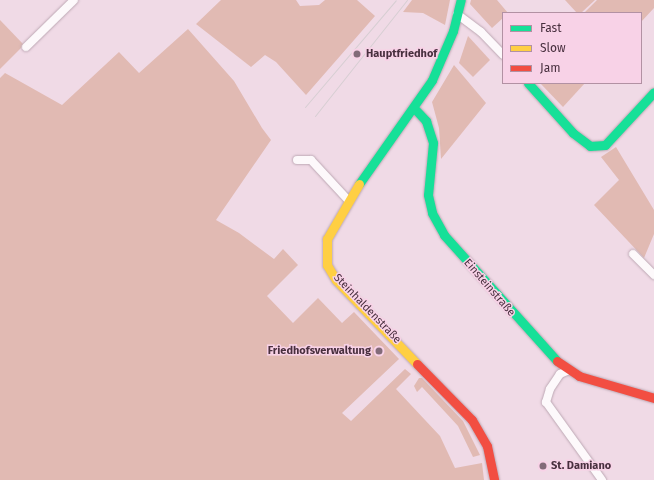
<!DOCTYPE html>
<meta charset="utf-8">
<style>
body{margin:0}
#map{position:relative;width:654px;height:480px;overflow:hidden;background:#f0dae6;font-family:"Fira Sans",sans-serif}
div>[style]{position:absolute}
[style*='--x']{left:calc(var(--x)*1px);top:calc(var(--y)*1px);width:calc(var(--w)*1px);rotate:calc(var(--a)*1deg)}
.green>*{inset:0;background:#e1bab3}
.roads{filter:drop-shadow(0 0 1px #bda8b4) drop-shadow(0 0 1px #bda8b4)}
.street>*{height:8px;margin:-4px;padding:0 4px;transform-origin:4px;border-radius:4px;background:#fdf9fb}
.fast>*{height:9px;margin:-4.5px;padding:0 4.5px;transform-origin:4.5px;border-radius:4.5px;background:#16e098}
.slow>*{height:9px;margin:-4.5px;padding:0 4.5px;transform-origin:4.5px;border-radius:4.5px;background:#ffcf43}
.jam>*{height:9px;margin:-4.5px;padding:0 4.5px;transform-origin:4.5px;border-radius:4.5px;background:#f24e42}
.tram>*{height:1px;margin:-0.5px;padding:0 0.5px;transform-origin:0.5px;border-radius:0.5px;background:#d6ced2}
.dots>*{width:11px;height:11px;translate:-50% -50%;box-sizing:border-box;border:2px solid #f8d2e7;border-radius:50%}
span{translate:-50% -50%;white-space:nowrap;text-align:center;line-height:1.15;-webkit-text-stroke:3px #f8d2e7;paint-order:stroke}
.poi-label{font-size:11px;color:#482f3e;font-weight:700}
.left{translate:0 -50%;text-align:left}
.right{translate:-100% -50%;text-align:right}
.street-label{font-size:11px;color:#482f3e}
.legend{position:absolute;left:502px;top:12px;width:140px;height:72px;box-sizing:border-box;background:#f8d2e7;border:1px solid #b291a3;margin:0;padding:5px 7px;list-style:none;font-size:12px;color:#482f3e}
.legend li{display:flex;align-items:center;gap:8px;height:20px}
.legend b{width:20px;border:1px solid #b291a3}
</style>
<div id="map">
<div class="green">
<div style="clip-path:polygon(221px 0,296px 0,300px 6px,319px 5px,325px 0,357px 0,375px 16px,306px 95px,276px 62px,265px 55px,251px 67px,196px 24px)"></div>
<div style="clip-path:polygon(412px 0,450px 0,445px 25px,423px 13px,403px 12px)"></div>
<div style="clip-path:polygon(471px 0,497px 0,508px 13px,503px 13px,503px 18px,492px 28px,470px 4px)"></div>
<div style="clip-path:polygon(565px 0,595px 0,581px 13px,577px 13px)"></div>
<div style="clip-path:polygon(597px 0,654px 0,654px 8px,641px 22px,641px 13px,584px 13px)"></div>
<div style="clip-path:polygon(0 20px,24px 45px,0 69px)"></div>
<div style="clip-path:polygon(188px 29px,234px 81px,262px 128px,271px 140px,216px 220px,239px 233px,274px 259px,283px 249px,298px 265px,267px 296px,293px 323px,318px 298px,342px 323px,354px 312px,399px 359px,342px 413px,351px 421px,405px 369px,411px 374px,396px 389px,440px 436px,455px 468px,482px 463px,484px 480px,0 480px,0 78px,5px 73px,62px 105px,119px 52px,139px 73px)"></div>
<div style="clip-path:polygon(468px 36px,490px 60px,473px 77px,459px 63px)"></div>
<div style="clip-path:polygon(454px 65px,486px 103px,441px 159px,439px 128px,432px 102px)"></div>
<div style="clip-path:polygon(540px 83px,585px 83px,563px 107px)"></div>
<div style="clip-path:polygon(616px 147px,654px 210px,654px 234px,644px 258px,594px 205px,619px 180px,601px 157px)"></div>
<div style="clip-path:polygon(419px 378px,422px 378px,463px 421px,480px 455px,473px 457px,458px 426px,422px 387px,417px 392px,414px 386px)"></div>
</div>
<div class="roads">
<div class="street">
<div style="--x:457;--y:14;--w:30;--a:37"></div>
<div style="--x:481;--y:32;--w:32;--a:46"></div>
<div style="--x:26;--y:47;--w:67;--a:-44.4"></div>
<div style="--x:297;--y:160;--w:14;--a:0"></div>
<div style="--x:311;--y:160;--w:54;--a:47.2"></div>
<div style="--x:633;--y:254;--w:30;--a:45"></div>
<div style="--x:569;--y:370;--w:10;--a:156"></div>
<div style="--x:560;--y:374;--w:18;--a:124"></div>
<div style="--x:550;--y:389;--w:14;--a:107"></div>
<div style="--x:546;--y:402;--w:96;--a:54.3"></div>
</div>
<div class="fast">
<div style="--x:528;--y:83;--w:67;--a:48"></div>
<div style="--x:573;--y:133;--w:21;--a:37"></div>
<div style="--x:590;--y:146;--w:15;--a:-4"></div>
<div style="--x:605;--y:145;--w:72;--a:-47.2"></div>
<div style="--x:414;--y:108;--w:18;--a:47"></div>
<div style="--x:426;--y:121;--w:23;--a:72"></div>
<div style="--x:433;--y:143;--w:52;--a:95.5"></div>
<div style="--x:428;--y:195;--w:18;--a:77"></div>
<div style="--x:432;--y:213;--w:25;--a:61"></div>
<div style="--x:444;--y:235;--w:169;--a:48.1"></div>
<div style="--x:359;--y:184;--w:127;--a:-54.9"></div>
<div style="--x:432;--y:80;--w:53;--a:-66.8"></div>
<div style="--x:453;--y:31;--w:32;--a:-76"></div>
</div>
<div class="slow">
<div style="--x:359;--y:184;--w:64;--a:120.2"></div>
<div style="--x:327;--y:239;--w:26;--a:90"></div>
<div style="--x:327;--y:265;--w:17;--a:59"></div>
<div style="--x:336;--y:280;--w:117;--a:46"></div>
</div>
<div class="jam">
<div style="--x:557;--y:361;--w:27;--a:34"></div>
<div style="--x:579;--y:376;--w:78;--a:16.3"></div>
<div style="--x:417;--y:364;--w:78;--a:45.5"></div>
<div style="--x:472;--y:420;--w:30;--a:60"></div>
<div style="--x:487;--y:446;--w:35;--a:78"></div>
</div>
</div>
<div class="tram">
<div style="--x:305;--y:107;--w:140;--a:-49.6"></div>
<div style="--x:315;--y:116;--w:148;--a:-51.6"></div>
</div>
<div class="dots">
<div style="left:357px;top:54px;background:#836b79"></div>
<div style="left:379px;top:351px;background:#836b79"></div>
<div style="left:543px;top:466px;background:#836b79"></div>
</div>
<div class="poi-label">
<span class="left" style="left:366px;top:54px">Hauptfriedhof</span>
<span class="right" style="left:371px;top:351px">Friedhofsverwaltung</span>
<span class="left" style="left:551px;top:466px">St. Damiano</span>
</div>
<div class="street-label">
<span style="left:489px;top:288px;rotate:49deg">Einsteinstraße</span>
<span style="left:367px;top:309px;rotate:46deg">Steinhaldenstraße</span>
</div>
<ul class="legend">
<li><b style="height:5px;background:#16e098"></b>Fast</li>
<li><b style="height:5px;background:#ffcf43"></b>Slow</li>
<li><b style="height:5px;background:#f24e42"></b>Jam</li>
</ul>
</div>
